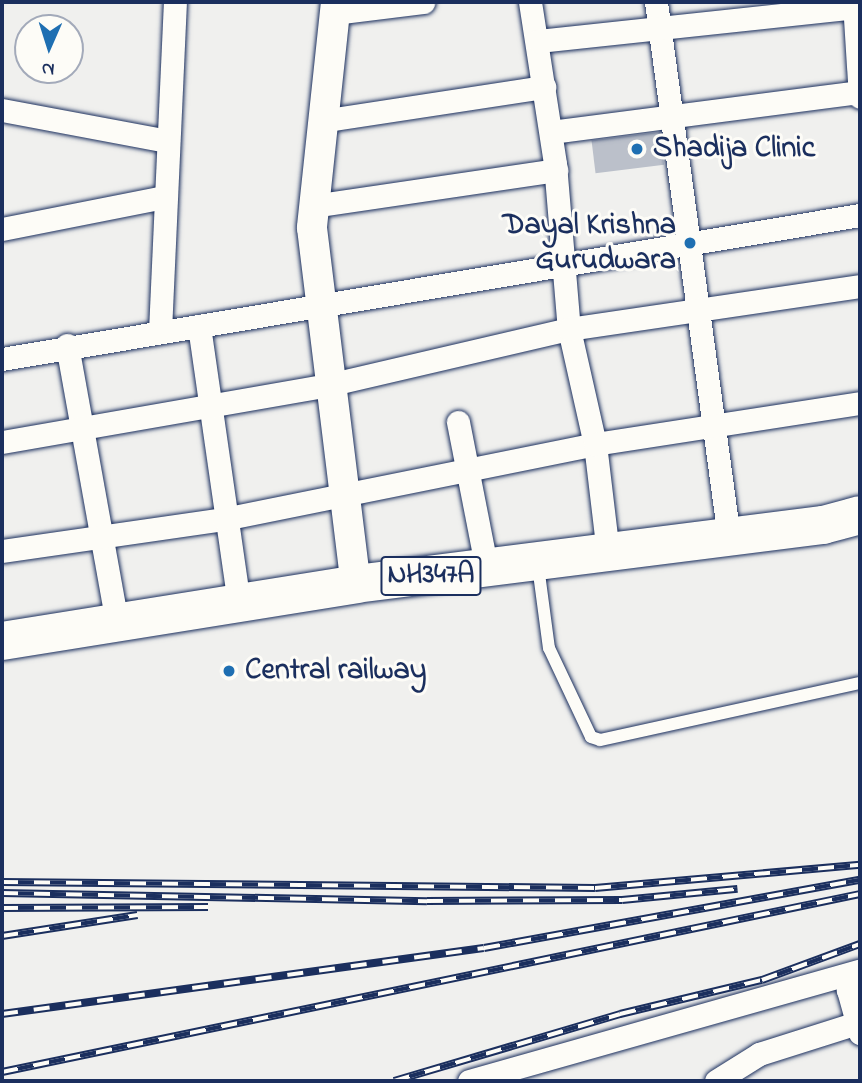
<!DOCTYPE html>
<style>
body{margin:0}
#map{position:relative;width:862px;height:1083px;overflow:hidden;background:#f0f0ee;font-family:"Indie Flower",sans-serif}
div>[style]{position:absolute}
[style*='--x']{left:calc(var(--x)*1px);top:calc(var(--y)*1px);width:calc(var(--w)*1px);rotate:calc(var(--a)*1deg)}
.building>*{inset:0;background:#bbc0ca;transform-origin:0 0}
.roads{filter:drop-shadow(0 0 2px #1b2f5e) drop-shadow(0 0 2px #1b2f5e)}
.service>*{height:12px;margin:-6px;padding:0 6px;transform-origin:6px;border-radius:6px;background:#fdfcf7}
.minor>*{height:23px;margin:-11.5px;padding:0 11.5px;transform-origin:11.5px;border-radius:11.5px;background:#fdfcf7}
.tertiary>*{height:30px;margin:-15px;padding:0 15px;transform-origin:15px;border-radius:15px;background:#fdfcf7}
.trunk>*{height:38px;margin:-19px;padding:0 19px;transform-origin:19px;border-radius:19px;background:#fdfcf7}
.rail>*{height:8px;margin-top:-4px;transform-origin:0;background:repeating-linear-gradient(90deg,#fdfcf7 0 16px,#1b2f5e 0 32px);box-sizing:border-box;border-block:2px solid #1b2f5e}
.dots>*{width:19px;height:19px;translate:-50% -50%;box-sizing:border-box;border:4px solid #fdfcf7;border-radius:50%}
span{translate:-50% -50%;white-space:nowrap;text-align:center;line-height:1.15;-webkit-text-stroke:6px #fdfcf7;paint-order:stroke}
.shield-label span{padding:2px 5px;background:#fdfcf7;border:2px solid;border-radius:5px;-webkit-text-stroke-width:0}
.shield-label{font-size:28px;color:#1b2f5e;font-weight:700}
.poi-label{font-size:30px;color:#1b2f5e;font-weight:700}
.left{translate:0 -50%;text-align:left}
.right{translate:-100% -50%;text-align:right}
.frame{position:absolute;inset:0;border:4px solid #1b2f5e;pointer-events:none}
.north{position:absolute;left:14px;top:14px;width:70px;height:70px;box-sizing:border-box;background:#fdfcf7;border:2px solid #a3aaba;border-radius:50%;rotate:183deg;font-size:19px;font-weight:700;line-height:28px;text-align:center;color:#1b2f5e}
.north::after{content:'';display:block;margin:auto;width:24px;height:32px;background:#1f6fb2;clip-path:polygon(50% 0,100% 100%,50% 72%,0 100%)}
</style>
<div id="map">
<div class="building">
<div style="left:660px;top:132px;width:33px;height:69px;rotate:83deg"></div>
</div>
<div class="roads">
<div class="service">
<div style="--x:538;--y:566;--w:83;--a:82.4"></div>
<div style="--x:549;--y:648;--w:98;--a:64.7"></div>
<div style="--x:591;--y:737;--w:9;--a:18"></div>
<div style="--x:600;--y:740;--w:266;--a:-12.4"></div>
</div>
<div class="minor">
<div style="--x:530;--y:2;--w:164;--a:81.2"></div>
<div style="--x:555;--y:164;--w:166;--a:85.2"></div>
<div style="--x:569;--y:329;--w:118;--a:77.3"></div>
<div style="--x:595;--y:444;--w:110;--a:83.2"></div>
<div style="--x:656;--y:2;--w:541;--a:82.24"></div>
<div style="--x:854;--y:2;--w:95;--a:86.4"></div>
<div style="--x:335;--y:13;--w:89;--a:-7.1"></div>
<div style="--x:538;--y:41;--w:318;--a:-6.1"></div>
<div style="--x:2;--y:110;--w:169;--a:10.6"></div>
<div style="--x:321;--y:121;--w:226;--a:-8.7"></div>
<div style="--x:551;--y:132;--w:312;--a:-7.4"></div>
<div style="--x:313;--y:206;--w:246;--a:-8.4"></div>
<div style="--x:2;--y:229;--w:165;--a:-11.2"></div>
<div style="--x:199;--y:326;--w:280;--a:81.8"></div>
<div style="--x:160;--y:331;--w:329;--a:-87.4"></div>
<div style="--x:67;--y:345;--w:281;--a:79.8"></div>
<div style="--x:2;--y:359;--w:870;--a:-9.53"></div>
<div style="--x:458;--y:422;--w:151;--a:78.9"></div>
<div style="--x:2;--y:442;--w:331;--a:-9.9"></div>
<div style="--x:328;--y:385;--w:247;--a:-13.1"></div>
<div style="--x:569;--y:329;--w:294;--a:-8.4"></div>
<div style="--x:2;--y:551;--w:224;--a:-8.2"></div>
<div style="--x:224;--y:519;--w:379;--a:-11.4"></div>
<div style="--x:595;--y:444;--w:268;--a:-8.8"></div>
<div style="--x:860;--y:977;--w:18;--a:133"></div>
<div style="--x:848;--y:990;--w:45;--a:74.4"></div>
<div style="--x:469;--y:1081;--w:406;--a:-15.8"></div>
<div style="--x:716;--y:1081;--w:51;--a:-32.1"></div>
<div style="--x:759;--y:1054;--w:106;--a:-17.6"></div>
</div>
<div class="tertiary">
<div style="--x:336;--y:2;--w:227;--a:96.1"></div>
<div style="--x:312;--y:228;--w:359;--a:83"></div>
</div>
<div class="trunk">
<div style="--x:2;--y:641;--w:359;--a:-9.1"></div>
<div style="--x:356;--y:584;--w:471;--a:-7.2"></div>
<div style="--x:823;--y:525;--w:38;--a:-15"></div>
</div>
</div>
<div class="rail">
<div style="--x:2;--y:882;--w:593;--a:0.58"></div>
<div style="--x:595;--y:888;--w:266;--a:-5"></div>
<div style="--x:2;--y:893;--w:425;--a:1.1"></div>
<div style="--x:427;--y:901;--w:195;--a:-0.3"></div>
<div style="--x:622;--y:900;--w:116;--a:-5.5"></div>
<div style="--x:2;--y:908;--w:206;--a:-0.3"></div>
<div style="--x:2;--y:936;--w:137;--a:-8.8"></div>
<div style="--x:2;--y:1014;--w:486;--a:-7.8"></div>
<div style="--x:484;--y:948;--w:382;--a:-10.3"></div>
<div style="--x:2;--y:1072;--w:876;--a:-11.72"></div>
<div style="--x:394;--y:1081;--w:236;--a:-16.5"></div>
<div style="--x:620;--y:1014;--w:146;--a:-13.5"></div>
<div style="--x:762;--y:980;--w:104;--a:-20.2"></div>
</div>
<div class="dots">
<div style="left:637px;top:149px;background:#1f6fb2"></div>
<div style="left:690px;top:243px;background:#1f6fb2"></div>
<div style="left:229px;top:671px;background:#1f6fb2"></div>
</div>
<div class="shield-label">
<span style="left:431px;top:576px">NH347A</span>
</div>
<div class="poi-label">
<span class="left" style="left:653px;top:149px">Shadija Clinic</span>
<span class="right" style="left:676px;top:243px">Dayal Krishna<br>Gurudwara</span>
<span class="left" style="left:245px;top:671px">Central railway</span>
</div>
<div class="frame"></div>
<div class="north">N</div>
</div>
